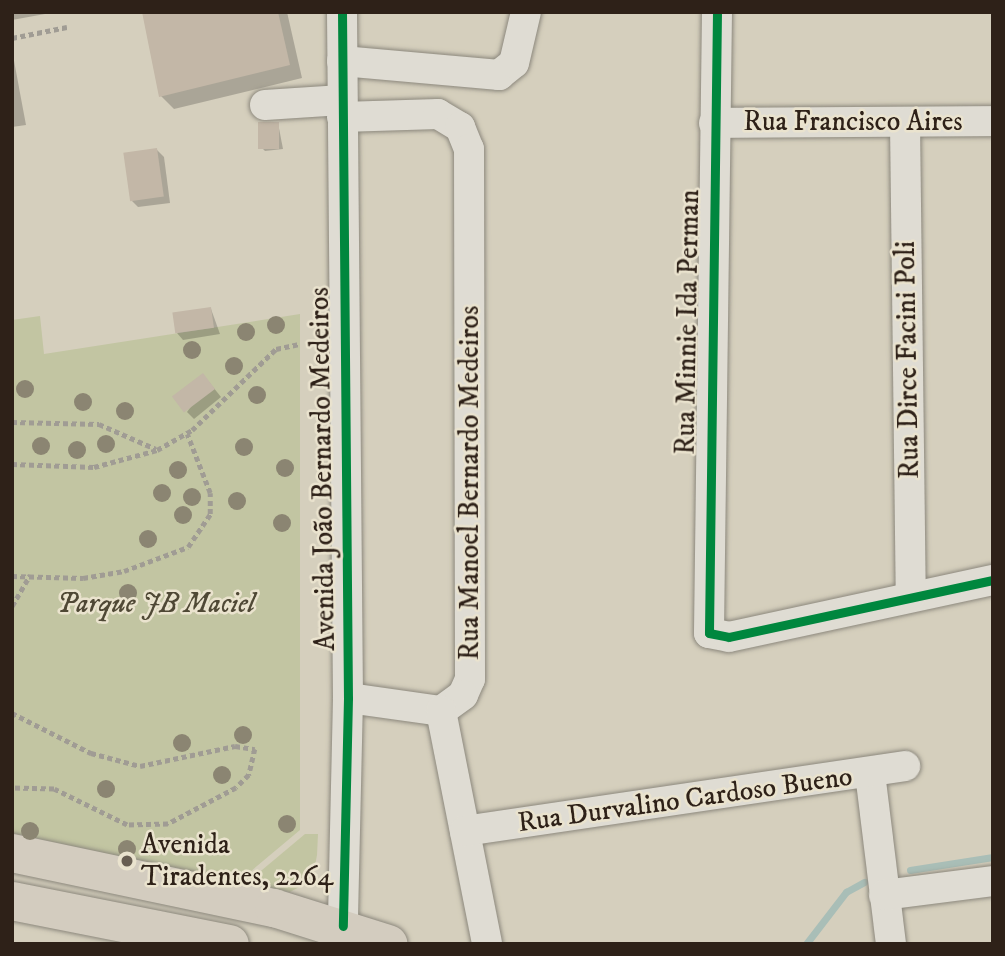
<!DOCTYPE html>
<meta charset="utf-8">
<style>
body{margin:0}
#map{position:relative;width:1005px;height:956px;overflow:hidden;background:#d5cfbd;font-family:"IM FELL DW Pica",serif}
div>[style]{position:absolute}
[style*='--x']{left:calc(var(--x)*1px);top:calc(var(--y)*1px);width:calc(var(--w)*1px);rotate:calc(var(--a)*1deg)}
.green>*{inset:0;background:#c2c5a2}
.shadow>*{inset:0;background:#0003}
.stream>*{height:7px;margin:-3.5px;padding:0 3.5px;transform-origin:3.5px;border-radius:3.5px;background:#a9beb7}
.building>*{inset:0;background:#c3b7a7;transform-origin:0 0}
.path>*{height:4.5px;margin-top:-2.25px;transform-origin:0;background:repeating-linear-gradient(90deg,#a09c94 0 5px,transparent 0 8.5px)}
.roads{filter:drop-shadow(0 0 2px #8c887d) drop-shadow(0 0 2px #8c887d)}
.minor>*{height:30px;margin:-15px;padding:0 15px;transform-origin:15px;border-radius:15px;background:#dfdcd3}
.major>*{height:38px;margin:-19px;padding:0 19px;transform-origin:19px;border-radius:19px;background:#d3ccbf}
.cycleway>*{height:9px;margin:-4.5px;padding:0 4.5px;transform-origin:4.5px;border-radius:4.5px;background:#00873e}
.trees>*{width:18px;height:18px;margin:-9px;border-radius:50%;background:#8b8572}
.dots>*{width:19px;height:19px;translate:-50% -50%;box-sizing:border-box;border:4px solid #eae3ce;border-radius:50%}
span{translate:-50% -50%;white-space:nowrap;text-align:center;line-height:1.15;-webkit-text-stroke:5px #eae3ce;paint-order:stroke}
.street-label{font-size:28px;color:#2e2118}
.park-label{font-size:28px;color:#4f4835;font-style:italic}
.poi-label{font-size:28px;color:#2e2118}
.left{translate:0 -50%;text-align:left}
.frame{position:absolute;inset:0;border:14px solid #2e2118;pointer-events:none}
</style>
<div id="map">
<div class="green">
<div style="clip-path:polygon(300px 314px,300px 830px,238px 882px,12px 833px,12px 320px,40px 316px,44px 354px)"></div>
<div style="clip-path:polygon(305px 834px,318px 834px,317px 855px,313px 876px,301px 886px,290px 892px,244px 885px)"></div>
</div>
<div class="shadow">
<div style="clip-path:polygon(12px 12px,45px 12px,45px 14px,12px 20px)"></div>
<div style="clip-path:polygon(143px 12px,287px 12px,302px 78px,174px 109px,161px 96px)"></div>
<div style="clip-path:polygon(12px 50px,26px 125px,12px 127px)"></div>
<div style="clip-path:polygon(278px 123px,283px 149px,265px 151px,262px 148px)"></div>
<div style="clip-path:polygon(157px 150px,164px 157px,170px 203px,138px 207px,131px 200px)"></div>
<div style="clip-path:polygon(211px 309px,220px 334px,183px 340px,177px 333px)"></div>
<div style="clip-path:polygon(209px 382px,221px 397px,194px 419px,187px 412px)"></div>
</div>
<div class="stream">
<div style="--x:910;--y:870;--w:84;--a:-8.9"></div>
<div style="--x:806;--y:944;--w:66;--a:-52.4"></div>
<div style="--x:846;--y:892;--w:21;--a:-29"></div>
</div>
<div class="building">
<div style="clip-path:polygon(142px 12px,278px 12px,290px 65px,159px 97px)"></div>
<div style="left:258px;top:122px;width:21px;height:27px"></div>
<div style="left:157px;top:148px;width:49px;height:34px;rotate:82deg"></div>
<div style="left:211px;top:307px;width:21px;height:39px;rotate:82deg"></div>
<div style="left:203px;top:373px;width:20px;height:39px;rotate:53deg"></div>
</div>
<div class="path">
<div style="--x:12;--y:38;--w:56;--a:-11.3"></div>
<div style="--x:12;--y:422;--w:87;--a:1.3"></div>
<div style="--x:99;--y:424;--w:62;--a:23.7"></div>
<div style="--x:12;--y:464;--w:82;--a:2.1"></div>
<div style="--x:94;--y:467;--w:65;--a:-15.1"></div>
<div style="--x:157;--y:450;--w:40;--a:-29.7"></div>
<div style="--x:192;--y:430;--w:117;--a:-44"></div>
<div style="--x:276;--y:349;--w:25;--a:-12"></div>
<div style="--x:12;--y:576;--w:71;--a:1.6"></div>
<div style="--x:83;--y:578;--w:42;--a:-9.7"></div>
<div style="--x:124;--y:571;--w:68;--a:-20.6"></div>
<div style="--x:188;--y:547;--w:40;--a:-56"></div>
<div style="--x:210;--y:514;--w:21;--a:-90"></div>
<div style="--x:210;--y:493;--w:63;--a:-111.3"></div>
<div style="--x:12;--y:606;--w:36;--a:-60"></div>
<div style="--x:12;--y:713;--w:89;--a:26.9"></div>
<div style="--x:91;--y:753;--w:51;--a:14.9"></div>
<div style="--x:140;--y:766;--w:97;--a:-11.9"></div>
<div style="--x:235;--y:746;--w:20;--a:9"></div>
<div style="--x:255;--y:749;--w:27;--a:103"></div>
<div style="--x:249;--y:775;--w:18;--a:135"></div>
<div style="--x:236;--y:788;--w:77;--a:152.1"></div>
<div style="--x:168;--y:824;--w:41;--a:178.6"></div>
<div style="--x:127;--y:825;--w:81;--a:-153.7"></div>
<div style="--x:54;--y:789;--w:42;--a:-178.6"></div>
</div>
<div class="roads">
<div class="minor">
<div style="--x:342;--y:12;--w:686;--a:89.5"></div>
<div style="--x:348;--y:698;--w:228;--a:91.3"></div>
<div style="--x:717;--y:12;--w:621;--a:90.74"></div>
<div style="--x:709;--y:633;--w:20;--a:11"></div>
<div style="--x:729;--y:637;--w:270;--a:-12.2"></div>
<div style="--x:342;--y:61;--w:158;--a:5.1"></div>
<div style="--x:499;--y:75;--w:19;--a:-39"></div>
<div style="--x:514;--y:63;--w:52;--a:-76.8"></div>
<div style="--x:265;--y:105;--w:77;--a:-3.7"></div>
<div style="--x:342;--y:117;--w:96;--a:-1.8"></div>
<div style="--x:438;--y:114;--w:26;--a:31"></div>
<div style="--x:460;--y:127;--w:24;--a:68"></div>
<div style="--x:469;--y:149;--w:530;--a:89.89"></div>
<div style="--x:470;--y:679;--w:17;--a:114"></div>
<div style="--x:463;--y:695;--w:27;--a:144"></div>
<div style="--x:441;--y:711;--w:94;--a:-172"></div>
<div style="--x:714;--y:123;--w:279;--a:-0.4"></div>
<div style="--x:905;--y:123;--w:474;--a:89.3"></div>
<div style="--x:441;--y:711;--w:237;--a:78.8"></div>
<div style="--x:870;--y:773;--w:172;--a:83"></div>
<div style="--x:465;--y:831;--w:445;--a:-8.4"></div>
<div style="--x:884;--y:895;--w:110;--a:-7.3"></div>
</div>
<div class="major">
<div style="--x:12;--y:853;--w:268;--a:11.9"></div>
<div style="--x:274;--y:908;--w:120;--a:17.5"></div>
<div style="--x:12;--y:901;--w:222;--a:11.2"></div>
</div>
</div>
<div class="cycleway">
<div style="--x:342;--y:12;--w:686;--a:89.5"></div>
<div style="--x:348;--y:698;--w:228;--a:91.3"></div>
<div style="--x:717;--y:12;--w:621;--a:90.74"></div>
<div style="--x:709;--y:633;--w:20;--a:11"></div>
<div style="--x:729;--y:637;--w:270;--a:-12.2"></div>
</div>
<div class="trees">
<div style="left:276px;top:325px"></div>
<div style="left:246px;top:332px"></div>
<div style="left:192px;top:350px"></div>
<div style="left:234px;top:366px"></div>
<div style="left:25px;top:389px"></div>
<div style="left:257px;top:395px"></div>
<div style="left:83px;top:402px"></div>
<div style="left:125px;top:411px"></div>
<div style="left:106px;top:444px"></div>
<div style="left:41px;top:446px"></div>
<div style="left:244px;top:447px"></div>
<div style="left:77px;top:450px"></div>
<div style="left:285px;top:468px"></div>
<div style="left:178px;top:470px"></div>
<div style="left:162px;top:493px"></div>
<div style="left:192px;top:497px"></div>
<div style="left:237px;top:501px"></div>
<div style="left:183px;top:515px"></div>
<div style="left:282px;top:523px"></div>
<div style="left:148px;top:539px"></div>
<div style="left:128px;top:593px"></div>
<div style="left:243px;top:735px"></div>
<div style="left:182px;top:743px"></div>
<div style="left:222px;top:775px"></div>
<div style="left:106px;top:789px"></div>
<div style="left:287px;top:824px"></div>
<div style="left:30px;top:831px"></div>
<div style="left:127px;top:849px"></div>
</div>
<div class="dots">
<div style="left:127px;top:861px;background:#685e52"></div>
</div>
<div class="street-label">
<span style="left:853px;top:122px">Rua Francisco Aires</span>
<span style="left:688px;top:322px;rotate:-89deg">Rua Minnie Ida Perman</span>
<span style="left:908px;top:360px;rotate:-91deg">Rua Dirce Facini Poli</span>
<span style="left:323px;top:469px;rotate:-91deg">Avenida João Bernardo Medeiros</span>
<span style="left:470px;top:483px;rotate:-90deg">Rua Manoel Bernardo Medeiros</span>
<span style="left:685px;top:800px;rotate:-8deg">Rua Durvalino Cardoso Bueno</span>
</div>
<div class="park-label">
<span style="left:156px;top:604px">Parque JB Maciel</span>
</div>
<div class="poi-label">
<span class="left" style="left:141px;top:861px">Avenida<br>Tiradentes, 2264</span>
</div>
<div class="frame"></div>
</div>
